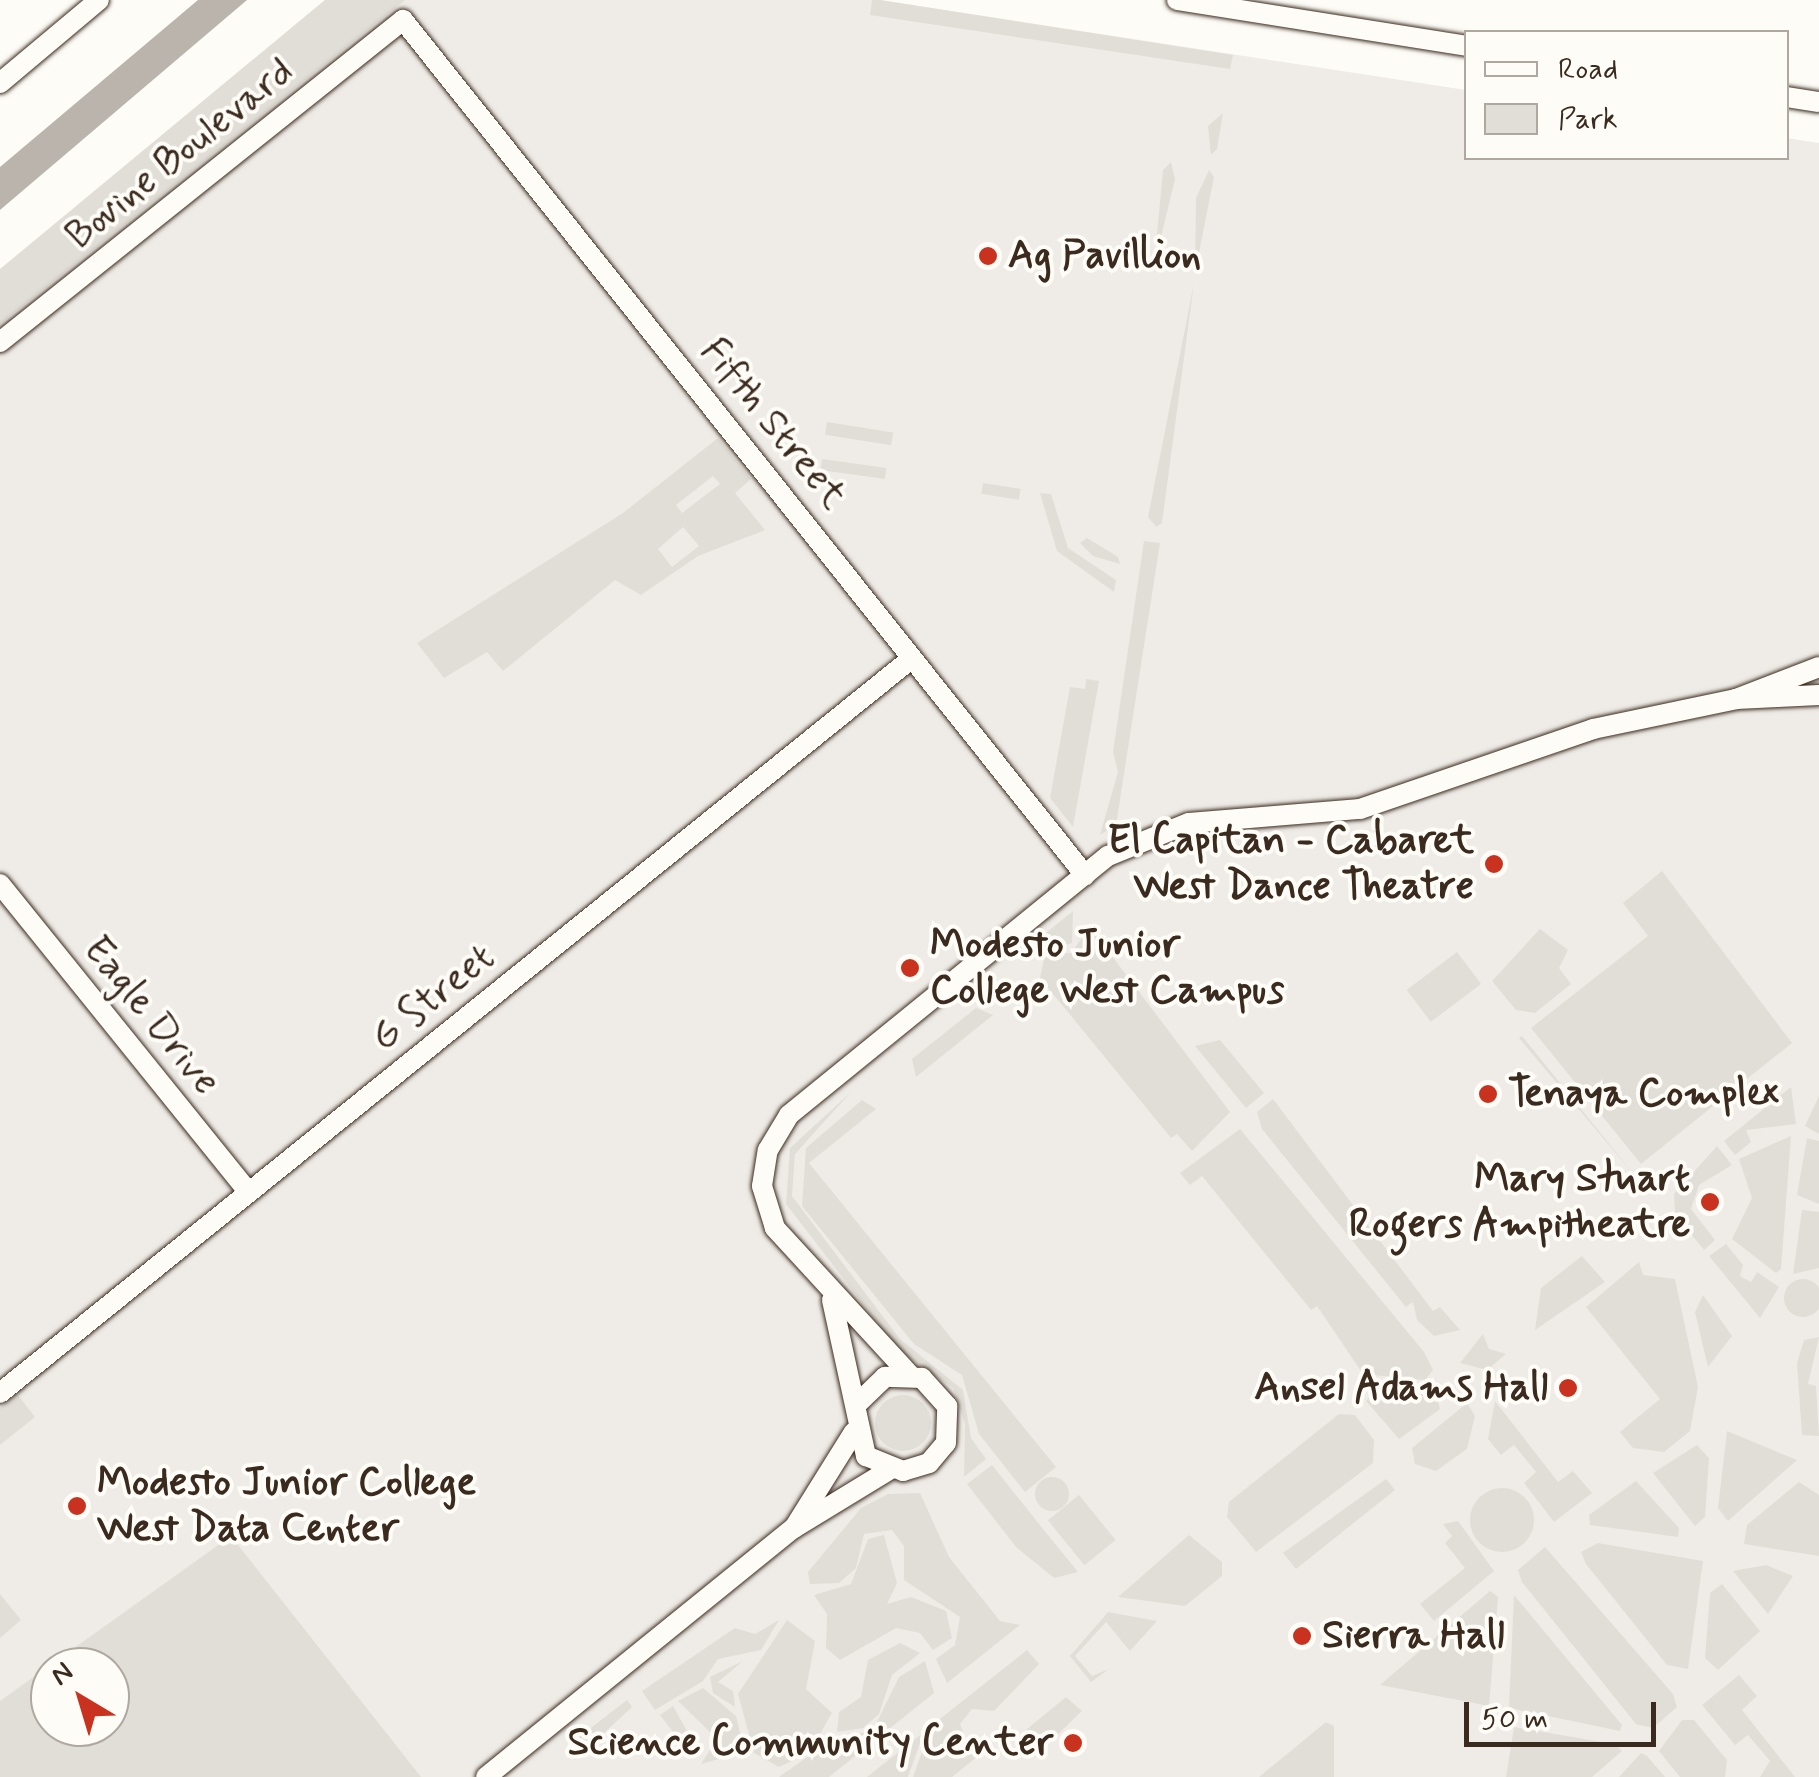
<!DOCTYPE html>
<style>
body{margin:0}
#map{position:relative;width:1819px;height:1777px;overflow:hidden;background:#fdfcf7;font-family:Mynerve,sans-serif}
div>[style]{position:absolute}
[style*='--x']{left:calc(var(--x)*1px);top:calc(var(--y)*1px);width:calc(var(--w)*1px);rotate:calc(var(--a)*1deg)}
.built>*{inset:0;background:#efece7}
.green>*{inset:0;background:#e1ded7;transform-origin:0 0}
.round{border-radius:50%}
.water>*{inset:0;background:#bbb4ad}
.roads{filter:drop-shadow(0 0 2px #3b2a1e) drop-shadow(0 0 2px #3b2a1e)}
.street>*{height:20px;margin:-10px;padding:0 10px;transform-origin:10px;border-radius:10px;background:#fdfcf7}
.dots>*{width:28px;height:28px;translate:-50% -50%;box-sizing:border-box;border:5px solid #fdfcf7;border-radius:50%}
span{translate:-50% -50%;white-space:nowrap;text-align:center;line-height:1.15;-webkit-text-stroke:8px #fdfcf7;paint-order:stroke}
.street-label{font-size:40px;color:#3b2a1e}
.poi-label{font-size:40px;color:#3b2a1e;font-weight:700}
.left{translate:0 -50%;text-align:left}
.right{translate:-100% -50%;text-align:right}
.legend{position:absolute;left:1464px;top:30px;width:325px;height:130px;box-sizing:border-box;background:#fdfcf7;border:2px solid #afa8a0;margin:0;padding:12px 18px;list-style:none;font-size:30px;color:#3b2a1e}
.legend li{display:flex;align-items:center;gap:20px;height:50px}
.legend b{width:50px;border:2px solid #afa8a0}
.north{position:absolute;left:30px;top:1647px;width:100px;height:100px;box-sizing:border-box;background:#fdfcf7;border:2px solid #afa8a0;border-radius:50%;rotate:322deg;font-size:28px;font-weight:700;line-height:40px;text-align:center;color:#3b2a1e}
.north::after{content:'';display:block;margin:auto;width:35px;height:45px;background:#c8321e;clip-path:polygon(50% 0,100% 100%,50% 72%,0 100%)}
.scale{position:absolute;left:1464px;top:1702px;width:192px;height:45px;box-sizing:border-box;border:5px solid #3b2a1e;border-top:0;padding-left:12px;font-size:30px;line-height:35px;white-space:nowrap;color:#3b2a1e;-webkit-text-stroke:8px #fdfcf7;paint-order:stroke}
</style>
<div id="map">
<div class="built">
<div style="clip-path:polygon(evenodd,325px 0,880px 0,1466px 90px,1466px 158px,1786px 158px,1787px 138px,1819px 143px,1819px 1777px,0 1777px,0 270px,325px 0,50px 1667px,110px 1667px,110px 1727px,50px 1727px,50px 1667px)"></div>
</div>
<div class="green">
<div style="clip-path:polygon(325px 0,405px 0,0 324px,0 269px)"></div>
<div style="clip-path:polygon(872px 0,880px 0,1233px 55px,1230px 69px,870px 15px)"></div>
<div style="clip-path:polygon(1223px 113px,1217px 149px,1211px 155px,1208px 126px)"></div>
<div style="clip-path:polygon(1171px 162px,1175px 179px,1154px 266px,1163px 170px)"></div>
<div style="clip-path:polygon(1209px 170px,1214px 177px,1195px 273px,1196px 198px)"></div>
<div style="clip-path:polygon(1194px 283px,1162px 523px,1156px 527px,1148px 517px)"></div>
<div style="left:827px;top:422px;width:67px;height:13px;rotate:9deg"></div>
<div style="clip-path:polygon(evenodd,718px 438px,751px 479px,735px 493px,765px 530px,698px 556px,641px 595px,615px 580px,503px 671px,487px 652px,444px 678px,417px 643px,623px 513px,718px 438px,713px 476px,720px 484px,682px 513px,676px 505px,713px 476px,718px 438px,683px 527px,699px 546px,672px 567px,658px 549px,683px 527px)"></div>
<div style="left:822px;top:459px;width:65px;height:11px;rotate:8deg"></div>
<div style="left:983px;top:483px;width:38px;height:11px;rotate:9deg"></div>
<div style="clip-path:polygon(1040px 493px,1051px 494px,1068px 548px,1116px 580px,1114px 592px,1057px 551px)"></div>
<div style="clip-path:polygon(1087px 538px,1118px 557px,1120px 564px,1093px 556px,1080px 543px)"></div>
<div style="clip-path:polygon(1144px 541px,1160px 543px,1116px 825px,1100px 835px,1118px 772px,1113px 752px)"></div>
<div style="clip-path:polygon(1086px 679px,1099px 681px,1073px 827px,1050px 798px,1070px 687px,1085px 689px)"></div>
<div style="clip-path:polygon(1662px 871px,1792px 1043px,1641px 1164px,1531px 1028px,1648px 936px,1623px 903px)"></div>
<div style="clip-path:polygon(1073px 911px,1072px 943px,1022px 958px,1020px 954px)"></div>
<div style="clip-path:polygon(1090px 927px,1230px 1112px,1192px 1151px,1177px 1134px,1171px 1138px,1040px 978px,1045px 954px,1071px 953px)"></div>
<div style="clip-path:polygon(1540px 929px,1568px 950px,1559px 968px,1571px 984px,1535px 1013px,1516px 1010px,1492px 981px)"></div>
<div style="left:1457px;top:952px;width:40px;height:63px;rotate:53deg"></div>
<div style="clip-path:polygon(976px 1008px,993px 1015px,916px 1077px,912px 1059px)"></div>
<div style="clip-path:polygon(1522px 1036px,1635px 1176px,1519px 1038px)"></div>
<div style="clip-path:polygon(1220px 1040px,1264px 1093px,1246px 1108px,1195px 1046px)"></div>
<div style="clip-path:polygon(1791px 1087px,1796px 1124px,1746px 1130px,1751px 1142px,1735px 1155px,1724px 1141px)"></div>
<div style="clip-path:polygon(851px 1092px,795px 1154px,792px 1196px,900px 1339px,963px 1390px,971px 1438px,986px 1459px,964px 1477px,965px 1424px,953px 1388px,899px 1351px,786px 1204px,790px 1148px)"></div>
<div style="clip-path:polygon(1819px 1096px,1819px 1134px,1805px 1126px)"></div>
<div style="clip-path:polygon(1273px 1099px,1433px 1311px,1440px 1307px,1460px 1330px,1434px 1336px,1417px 1320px,1413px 1302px,1406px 1307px,1262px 1129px,1257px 1112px)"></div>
<div style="clip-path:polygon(862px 1100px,876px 1109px,809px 1163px,1056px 1467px,1025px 1492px,979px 1434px,962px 1375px,914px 1344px,802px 1206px,806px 1148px)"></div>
<div style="clip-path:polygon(1240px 1129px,1424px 1352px,1433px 1370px,1425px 1380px,1363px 1374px,1317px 1306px,1311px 1310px,1202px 1176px,1190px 1185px,1180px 1173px)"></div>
<div style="clip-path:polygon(1791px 1136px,1781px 1269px,1776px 1273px,1732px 1239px,1752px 1198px,1739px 1159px)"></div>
<div style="clip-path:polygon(1807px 1138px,1819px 1141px,1819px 1204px,1797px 1195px)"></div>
<div style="clip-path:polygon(1717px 1146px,1732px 1165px,1699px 1185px,1691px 1209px,1715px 1240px,1704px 1250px,1675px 1214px,1674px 1194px)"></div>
<div style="clip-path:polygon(1802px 1210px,1819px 1212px,1819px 1268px,1793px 1274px)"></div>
<div style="clip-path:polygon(1726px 1244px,1743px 1265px,1740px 1276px,1751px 1282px,1757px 1272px,1779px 1287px,1760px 1318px,1709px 1256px)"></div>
<div style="clip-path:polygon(1582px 1256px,1605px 1282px,1535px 1330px,1541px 1288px)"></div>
<div style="clip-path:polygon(1639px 1262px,1643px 1275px,1675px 1279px,1698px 1387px,1690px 1431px,1664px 1452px,1633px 1448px,1620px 1432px,1660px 1399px,1586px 1307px)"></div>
<div class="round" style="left:1784px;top:1279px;width:38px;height:38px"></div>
<div style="clip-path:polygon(1703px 1295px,1732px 1336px,1708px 1367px,1695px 1312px)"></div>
<div style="clip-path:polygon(1483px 1334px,1489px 1349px,1506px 1354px,1487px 1370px,1460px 1363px)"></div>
<div style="clip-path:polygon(1819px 1337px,1808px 1384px,1816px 1386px,1819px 1436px,1802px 1435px,1797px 1363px,1804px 1340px)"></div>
<div style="clip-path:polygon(1378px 1388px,1436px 1395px,1440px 1409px,1399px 1439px,1366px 1401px)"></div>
<div style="clip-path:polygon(17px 1394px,35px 1417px,0 1445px,0 1408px)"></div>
<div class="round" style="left:875px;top:1395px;width:56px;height:56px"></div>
<div style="clip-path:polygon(1495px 1401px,1558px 1482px,1573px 1471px,1592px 1493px,1554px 1522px,1524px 1483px,1536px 1472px,1514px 1445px,1501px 1455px,1488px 1439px)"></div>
<div style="clip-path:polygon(1467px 1403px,1475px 1416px,1467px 1449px,1436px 1471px,1415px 1464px,1412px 1448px)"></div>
<div style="clip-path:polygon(1339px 1414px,1355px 1415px,1374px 1440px,1373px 1463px,1256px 1552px,1227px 1517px,1229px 1502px)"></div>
<div style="clip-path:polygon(1727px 1431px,1797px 1460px,1728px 1521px,1718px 1508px)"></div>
<div style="clip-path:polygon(1697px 1445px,1709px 1458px,1705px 1517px,1695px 1526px,1653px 1473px)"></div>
<div style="clip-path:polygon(992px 1465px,1043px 1529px,1078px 1572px,1054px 1578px,1016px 1547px,967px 1484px)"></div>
<div class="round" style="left:1035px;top:1477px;width:34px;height:34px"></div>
<div style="clip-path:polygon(1386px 1479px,1395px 1490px,1296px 1569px,1283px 1553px)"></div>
<div style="clip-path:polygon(1636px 1481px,1679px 1528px,1678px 1537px,1590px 1525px,1589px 1515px)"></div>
<div style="clip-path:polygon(1799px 1482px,1819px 1495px,1819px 1556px,1744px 1544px,1747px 1525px)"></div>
<div class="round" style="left:1470px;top:1488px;width:64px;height:64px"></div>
<div style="clip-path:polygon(920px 1493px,949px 1557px,1000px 1621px,1020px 1625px,947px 1683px,936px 1659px,955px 1645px,960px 1617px,904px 1580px,904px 1546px,892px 1530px,864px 1534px,856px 1568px,839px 1583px,810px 1584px,808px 1572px,861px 1508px,888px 1494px)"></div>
<div style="left:1079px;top:1495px;width:58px;height:40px;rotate:51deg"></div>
<div style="clip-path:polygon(1458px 1521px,1494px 1571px,1434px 1621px,1420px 1604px,1465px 1568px,1445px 1543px,1452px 1536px,1443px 1524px)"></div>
<div style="clip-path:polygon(884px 1535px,897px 1583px,887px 1604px,911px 1597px,946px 1611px,952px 1638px,933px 1650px,920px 1633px,896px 1628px,840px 1660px,826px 1648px,827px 1614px,814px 1595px,851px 1584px,868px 1539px)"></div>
<div style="clip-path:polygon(1189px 1535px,1222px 1562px,1222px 1576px,1185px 1606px,1118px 1597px)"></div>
<div style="clip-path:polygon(evenodd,231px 1536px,421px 1777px,0 1777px,0 1701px,231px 1536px,110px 1667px,110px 1727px,50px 1727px,50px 1667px,110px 1667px)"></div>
<div style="clip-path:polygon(1598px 1543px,1703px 1561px,1688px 1669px,1667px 1665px,1586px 1564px,1581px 1552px)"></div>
<div style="clip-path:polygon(1545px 1547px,1673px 1694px,1677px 1707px,1653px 1728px,1636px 1724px,1522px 1582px,1518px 1570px)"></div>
<div style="clip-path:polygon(1766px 1565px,1793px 1576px,1768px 1614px,1733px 1571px)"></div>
<div style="clip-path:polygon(1722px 1584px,1760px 1631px,1718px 1670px,1705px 1658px,1710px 1593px)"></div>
<div style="clip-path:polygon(1490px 1591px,1498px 1597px,1489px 1706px,1380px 1685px)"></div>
<div style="clip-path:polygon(0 1594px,21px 1620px,0 1638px)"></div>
<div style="clip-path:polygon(1514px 1595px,1622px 1725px,1620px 1731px,1509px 1708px)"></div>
<div style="clip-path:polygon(1108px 1612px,1157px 1621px,1130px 1651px,1106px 1622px,1075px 1656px,1092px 1676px,1109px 1669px,1091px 1682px,1070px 1656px)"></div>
<div style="clip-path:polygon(779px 1620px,761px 1650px,718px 1659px,703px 1681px,655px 1710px,642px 1691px,735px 1628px,755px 1634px)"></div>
<div style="clip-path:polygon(787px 1620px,815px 1641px,806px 1689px,832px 1713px,809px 1753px,779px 1767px,754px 1753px,738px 1694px)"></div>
<div style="clip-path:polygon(900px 1643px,920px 1653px,892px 1675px,879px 1714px,863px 1728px,837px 1732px,839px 1712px,861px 1697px,868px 1660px)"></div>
<div style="clip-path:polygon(1027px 1650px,1039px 1664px,994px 1711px,972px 1709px,960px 1724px,969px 1747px,989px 1747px,952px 1777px,913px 1777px,931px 1726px)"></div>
<div style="clip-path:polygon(743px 1661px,718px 1682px,733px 1691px,735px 1707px,713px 1693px,710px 1677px)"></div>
<div style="clip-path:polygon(925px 1661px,934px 1693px,829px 1777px,779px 1777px,830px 1741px,873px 1730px,899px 1677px)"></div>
<div style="clip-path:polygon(1739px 1675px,1757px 1696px,1742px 1710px,1795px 1777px,1760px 1777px,1770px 1761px,1748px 1735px,1735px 1745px,1702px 1705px)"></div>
<div style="clip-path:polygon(703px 1688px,736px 1716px,742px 1740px,729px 1756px,701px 1764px,717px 1739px,678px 1701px)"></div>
<div style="clip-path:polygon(1066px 1697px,1082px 1711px,1034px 1757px,1027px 1729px)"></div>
<div style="clip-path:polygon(627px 1700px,632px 1707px,575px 1760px,569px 1750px,578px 1749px,579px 1737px)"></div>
<div style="clip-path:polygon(673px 1706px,700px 1754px,693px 1758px,660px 1715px)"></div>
<div style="clip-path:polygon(1682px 1720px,1694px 1720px,1727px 1760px,1725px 1777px,1680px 1777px,1659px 1751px)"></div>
<div style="clip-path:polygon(1326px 1722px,1334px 1726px,1334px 1777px,1259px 1777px)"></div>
<div style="clip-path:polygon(1514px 1727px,1614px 1744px,1622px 1751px,1592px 1777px,1506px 1777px)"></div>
<div style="clip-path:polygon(924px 1732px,908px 1777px,867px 1777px)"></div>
<div style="clip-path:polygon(1641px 1753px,1647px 1756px,1665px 1777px,1619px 1777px)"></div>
</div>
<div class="water">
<div style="clip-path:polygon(198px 0,247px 0,0 210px,0 167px)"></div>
</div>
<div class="roads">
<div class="street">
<div style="--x:1177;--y:0;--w:293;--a:9"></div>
<div style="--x:0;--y:83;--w:129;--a:-40"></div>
<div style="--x:1786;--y:97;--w:33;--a:9"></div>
<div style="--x:0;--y:342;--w:516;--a:-38.63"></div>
<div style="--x:403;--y:20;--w:1094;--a:51.42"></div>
<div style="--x:1736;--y:699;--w:89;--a:-21.1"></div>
<div style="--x:0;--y:884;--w:395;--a:51.1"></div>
<div style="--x:832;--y:1300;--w:160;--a:77.7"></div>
<div style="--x:866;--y:1456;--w:40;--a:22"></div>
<div style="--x:903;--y:1471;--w:27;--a:-17"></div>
<div style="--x:929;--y:1463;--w:26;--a:-50"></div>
<div style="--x:946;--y:1443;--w:37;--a:-88"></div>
<div style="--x:947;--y:1406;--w:38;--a:-132"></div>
<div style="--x:922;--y:1378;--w:37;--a:-178"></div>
<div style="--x:885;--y:1377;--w:39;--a:136"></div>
<div style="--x:910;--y:1375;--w:200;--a:-132.6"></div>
<div style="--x:775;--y:1228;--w:44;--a:-107.2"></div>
<div style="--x:762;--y:1186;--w:36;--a:-81"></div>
<div style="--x:768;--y:1150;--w:41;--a:-59"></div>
<div style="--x:789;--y:1115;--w:411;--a:-39.1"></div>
<div style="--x:1108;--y:856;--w:87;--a:-22.2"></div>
<div style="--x:1189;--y:823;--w:172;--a:-4.7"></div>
<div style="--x:1360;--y:809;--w:246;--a:-18.9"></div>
<div style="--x:1593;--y:729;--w:146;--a:-11.8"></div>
<div style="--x:1736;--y:699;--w:83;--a:-2.8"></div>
<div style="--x:0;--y:1393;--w:1170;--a:-38.86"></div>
<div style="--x:794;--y:1528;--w:113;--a:-58"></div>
<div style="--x:486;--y:1777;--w:396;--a:-39"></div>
<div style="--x:794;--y:1528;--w:111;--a:-31.4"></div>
</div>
</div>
<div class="dots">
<div style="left:988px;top:256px;background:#c8321e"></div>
<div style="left:1494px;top:864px;background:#c8321e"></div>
<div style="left:910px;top:968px;background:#c8321e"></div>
<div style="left:1488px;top:1094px;background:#c8321e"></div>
<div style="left:1710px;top:1202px;background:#c8321e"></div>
<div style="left:1568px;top:1388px;background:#c8321e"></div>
<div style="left:77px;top:1506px;background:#c8321e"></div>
<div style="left:1302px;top:1636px;background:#c8321e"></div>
<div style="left:1073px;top:1743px;background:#c8321e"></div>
</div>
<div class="street-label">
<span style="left:180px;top:154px;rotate:-39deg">Bovine Boulevard</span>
<span style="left:773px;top:424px;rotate:51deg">Fifth Street</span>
<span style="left:433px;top:998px;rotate:-39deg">G Street</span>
<span style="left:151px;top:1016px;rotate:51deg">Eagle Drive</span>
</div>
<div class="poi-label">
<span class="left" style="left:1008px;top:256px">Ag Pavillion</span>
<span class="right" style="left:1474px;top:864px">El Capitan - Cabaret<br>West Dance Theatre</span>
<span class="left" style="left:930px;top:968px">Modesto Junior<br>College West Campus</span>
<span class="left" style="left:1508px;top:1094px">Tenaya Complex</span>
<span class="right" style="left:1690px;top:1202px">Mary Stuart<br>Rogers Ampitheatre</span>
<span class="right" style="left:1548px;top:1388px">Ansel Adams Hall</span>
<span class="left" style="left:97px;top:1506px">Modesto Junior College<br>West Data Center</span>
<span class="left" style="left:1322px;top:1636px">Sierra Hall</span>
<span class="right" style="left:1053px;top:1743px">Science Community Center</span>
</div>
<ul class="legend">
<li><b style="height:12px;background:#fdfcf7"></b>Road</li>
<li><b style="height:28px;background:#e1ded7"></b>Park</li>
</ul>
<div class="north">N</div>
<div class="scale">50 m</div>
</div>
